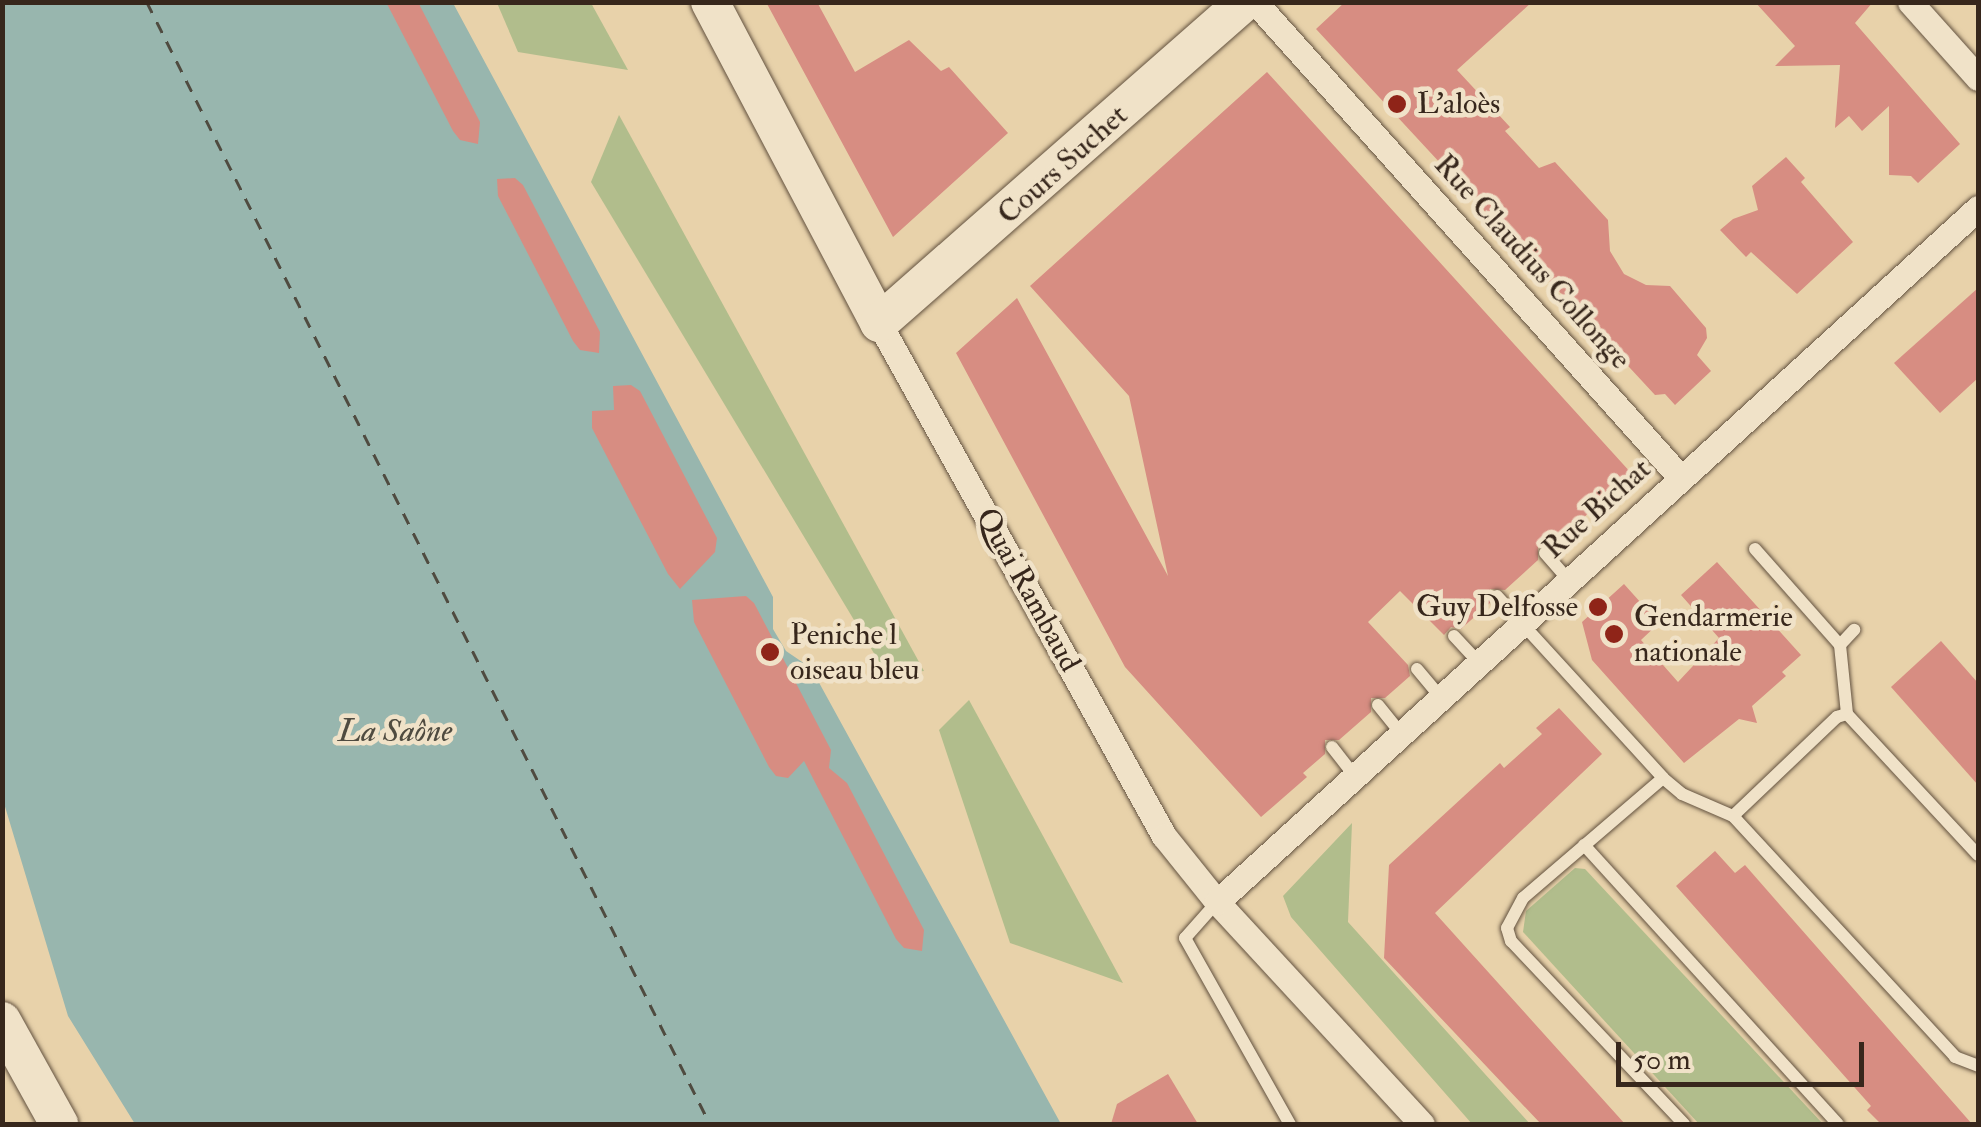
<!DOCTYPE html>
<meta charset="utf-8">
<style>
body{margin:0}
#map{position:relative;width:1981px;height:1127px;overflow:hidden;background:#e8d2aa;font-family:"IM FELL Double Pica",serif}
div>[style]{position:absolute}
[style*='--x']{left:calc(var(--x)*1px);top:calc(var(--y)*1px);width:calc(var(--w)*1px);rotate:calc(var(--a)*1deg)}
.green>*{inset:0;background:#b1bd8c}
.water>*{inset:0;background:#98b6ae}
.ferry>*{height:2.5px;margin-top:-1.25px;transform-origin:0;background:repeating-linear-gradient(90deg,#4f4b40 0 12px,transparent 0 22px)}
.building>*{inset:0;background:#d78d82}
.roads{filter:drop-shadow(0 0 2px #635240) drop-shadow(0 0 2px #635240)}
.lane>*{height:12px;margin:-6px;padding:0 6px;transform-origin:6px;border-radius:6px;background:#f0e2c8}
.street>*{height:25px;margin:-12.5px;padding:0 12.5px;transform-origin:12.5px;border-radius:12.5px;background:#f0e2c8}
.secondary>*{height:38px;margin:-19px;padding:0 19px;transform-origin:19px;border-radius:19px;background:#f0e2c8}
.dots>*{width:28px;height:28px;translate:-50% -50%;box-sizing:border-box;border:5px solid #f0e2c8;border-radius:50%}
span{translate:-50% -50%;white-space:nowrap;text-align:center;line-height:1.15;-webkit-text-stroke:9px #f0e2c8;paint-order:stroke}
.poi-label{font-size:30px;color:#37271c}
.left{translate:0 -50%;text-align:left}
.right{translate:-100% -50%;text-align:right}
.street-label{font-size:30px;color:#37271c}
.water-label{font-size:32px;color:#4f4b40;font-style:italic}
.frame{position:absolute;inset:0;border:5px solid #37271c;pointer-events:none}
.scale{position:absolute;left:1616px;top:1042px;width:248px;height:45px;box-sizing:border-box;border:5px solid #37271c;border-top:0;padding-left:12px;font-size:30px;line-height:35px;white-space:nowrap;color:#37271c;-webkit-text-stroke:8px #f0e2c8;paint-order:stroke}
</style>
<div id="map">
<div class="green">
<div style="clip-path:polygon(497px 3px,591px 3px,628px 70px,518px 52px)"></div>
<div style="clip-path:polygon(619px 115px,924px 671px,887px 675px,591px 182px)"></div>
<div style="clip-path:polygon(969px 700px,1123px 983px,1010px 943px,939px 730px)"></div>
<div style="clip-path:polygon(1352px 823px,1348px 922px,1530px 1124px,1472px 1124px,1291px 917px,1283px 896px)"></div>
<div style="clip-path:polygon(1575px 868px,1585px 869px,1823px 1124px,1699px 1124px,1523px 932px,1526px 911px)"></div>
</div>
<div class="water">
<div style="clip-path:polygon(2px 3px,453px 3px,773px 597px,773px 629px,786px 651px,811px 668px,1061px 1124px,135px 1124px,68px 1016px,3px 800px)"></div>
</div>
<div class="ferry">
<div style="--x:147;--y:2;--w:1255;--a:63.35"></div>
</div>
<div class="building">
<div style="clip-path:polygon(386px 2px,418px 2px,480px 122px,478px 144px,460px 140px,453px 131px)"></div>
<div style="clip-path:polygon(766px 2px,817px 2px,855px 72px,909px 40px,941px 71px,949px 67px,1008px 133px,893px 237px)"></div>
<div style="clip-path:polygon(1345px 2px,1532px 2px,1457px 70px,1510px 127px,1505px 131px,1539px 168px,1555px 162px,1608px 220px,1610px 251px,1624px 274px,1646px 285px,1670px 286px,1706px 328px,1707px 338px,1697px 355px,1711px 371px,1675px 405px,1665px 394px,1655px 395px,1316px 29px)"></div>
<div style="clip-path:polygon(1755px 2px,1873px 2px,1855px 23px,1960px 144px,1918px 183px,1911px 176px,1889px 175px,1889px 106px,1862px 131px,1849px 116px,1835px 128px,1840px 65px,1775px 66px,1795px 46px)"></div>
<div style="clip-path:polygon(1267px 72px,1632px 474px,1552px 546px,1538px 546px,1538px 560px,1505px 590px,1490px 589px,1490px 603px,1461px 629px,1451px 627px,1444px 635px,1400px 591px,1368px 622px,1408px 665px,1410px 676px,1385px 698px,1371px 698px,1371px 712px,1339px 740px,1325px 740px,1325px 754px,1303px 773px,1307px 777px,1261px 817px,1125px 667px,956px 353px,1017px 298px,1168px 576px,1129px 396px,1030px 286px)"></div>
<div style="clip-path:polygon(1786px 157px,1805px 178px,1801px 182px,1853px 242px,1797px 294px,1751px 252px,1746px 257px,1720px 230px,1733px 219px,1758px 210px,1752px 186px)"></div>
<div style="clip-path:polygon(515px 178px,523px 185px,600px 332px,599px 353px,580px 350px,573px 341px,498px 196px,497px 179px)"></div>
<div style="clip-path:polygon(1978px 288px,1978px 378px,1940px 413px,1894px 363px)"></div>
<div style="clip-path:polygon(631px 385px,640px 391px,717px 538px,715px 552px,680px 589px,668px 574px,592px 428px,592px 411px,614px 410px,613px 386px)"></div>
<div style="clip-path:polygon(1717px 562px,1801px 655px,1782px 672px,1786px 676px,1752px 706px,1757px 723px,1739px 719px,1684px 763px,1592px 660px,1582px 622px,1624px 584px,1659px 623px,1641px 640px,1678px 682px,1719px 638px,1681px 595px)"></div>
<div style="clip-path:polygon(746px 596px,754px 603px,831px 750px,829px 768px,847px 783px,924px 930px,922px 951px,904px 948px,896px 939px,804px 761px,788px 778px,776px 776px,769px 767px,694px 622px,692px 600px)"></div>
<div style="clip-path:polygon(1941px 641px,1978px 683px,1978px 785px,1891px 687px)"></div>
<div style="clip-path:polygon(1559px 708px,1602px 754px,1435px 913px,1625px 1124px,1541px 1124px,1384px 958px,1389px 865px,1500px 763px,1504px 768px,1542px 734px,1536px 728px)"></div>
<div style="clip-path:polygon(1715px 851px,1735px 873px,1745px 865px,1972px 1124px,1881px 1124px,1867px 1110px,1871px 1106px,1676px 886px)"></div>
<div style="clip-path:polygon(1168px 1074px,1198px 1124px,1111px 1124px,1117px 1104px)"></div>
</div>
<div class="roads">
<div class="lane">
<div style="--x:1755;--y:549;--w:128;--a:48.5"></div>
<div style="--x:1840;--y:645;--w:69;--a:84.2"></div>
<div style="--x:1545;--y:553;--w:35;--a:49"></div>
<div style="--x:1497;--y:596;--w:246;--a:47.6"></div>
<div style="--x:1663;--y:778;--w:25;--a:40"></div>
<div style="--x:1682;--y:794;--w:56;--a:23.3"></div>
<div style="--x:1733;--y:816;--w:328;--a:47.3"></div>
<div style="--x:1955;--y:1057;--w:25;--a:21"></div>
<div style="--x:1454;--y:636;--w:35;--a:47"></div>
<div style="--x:1840;--y:645;--w:21;--a:-47"></div>
<div style="--x:1417;--y:669;--w:35;--a:50"></div>
<div style="--x:1378;--y:705;--w:36;--a:51"></div>
<div style="--x:1332;--y:747;--w:36;--a:52"></div>
<div style="--x:1663;--y:778;--w:184;--a:139.4"></div>
<div style="--x:1523;--y:898;--w:34;--a:118"></div>
<div style="--x:1507;--y:928;--w:14;--a:73"></div>
<div style="--x:1511;--y:941;--w:252;--a:46.6"></div>
<div style="--x:1733;--y:816;--w:144;--a:-43.6"></div>
<div style="--x:1837;--y:717;--w:10;--a:-17"></div>
<div style="--x:1847;--y:714;--w:192;--a:47.1"></div>
<div style="--x:1584;--y:845;--w:377;--a:47.7"></div>
<div style="--x:1217;--y:902;--w:48;--a:131.6"></div>
<div style="--x:1185;--y:938;--w:214;--a:60.6"></div>
</div>
<div class="street">
<div style="--x:1255;--y:2;--w:637;--a:48.18"></div>
<div style="--x:1910;--y:2;--w:102;--a:48.2"></div>
<div style="--x:879;--y:323;--w:587;--a:60.95"></div>
<div style="--x:1164;--y:836;--w:85;--a:51.2"></div>
<div style="--x:1217;--y:902;--w:302;--a:47.3"></div>
<div style="--x:1217;--y:902;--w:1030;--a:-42.36"></div>
</div>
<div class="secondary">
<div style="--x:710;--y:2;--w:363;--a:62.2"></div>
<div style="--x:879;--y:323;--w:486;--a:-41.3"></div>
<div style="--x:2;--y:1021;--w:118;--a:61"></div>
</div>
</div>
<div class="dots">
<div style="left:1397px;top:104px;background:#8f2418"></div>
<div style="left:1598px;top:607px;background:#8f2418"></div>
<div style="left:1614px;top:634px;background:#8f2418"></div>
<div style="left:770px;top:652px;background:#8f2418"></div>
</div>
<div class="poi-label">
<span class="left" style="left:1417px;top:104px">L'aloès</span>
<span class="right" style="left:1578px;top:607px">Guy Delfosse</span>
<span class="left" style="left:1634px;top:634px">Gendarmerie<br>nationale</span>
<span class="left" style="left:790px;top:652px">Peniche l<br>oiseau bleu</span>
</div>
<div class="street-label">
<span style="left:1063px;top:165px;rotate:-42deg">Cours Suchet</span>
<span style="left:1532px;top:262px;rotate:48deg">Rue Claudius Collonge</span>
<span style="left:1597px;top:509px;rotate:-42deg">Rue Bichat</span>
<span style="left:1028px;top:590px;rotate:61deg">Quai Rambaud</span>
</div>
<div class="water-label">
<span style="left:395px;top:731px">La Saône</span>
</div>
<div class="frame"></div>
<div class="scale">50 m</div>
</div>
